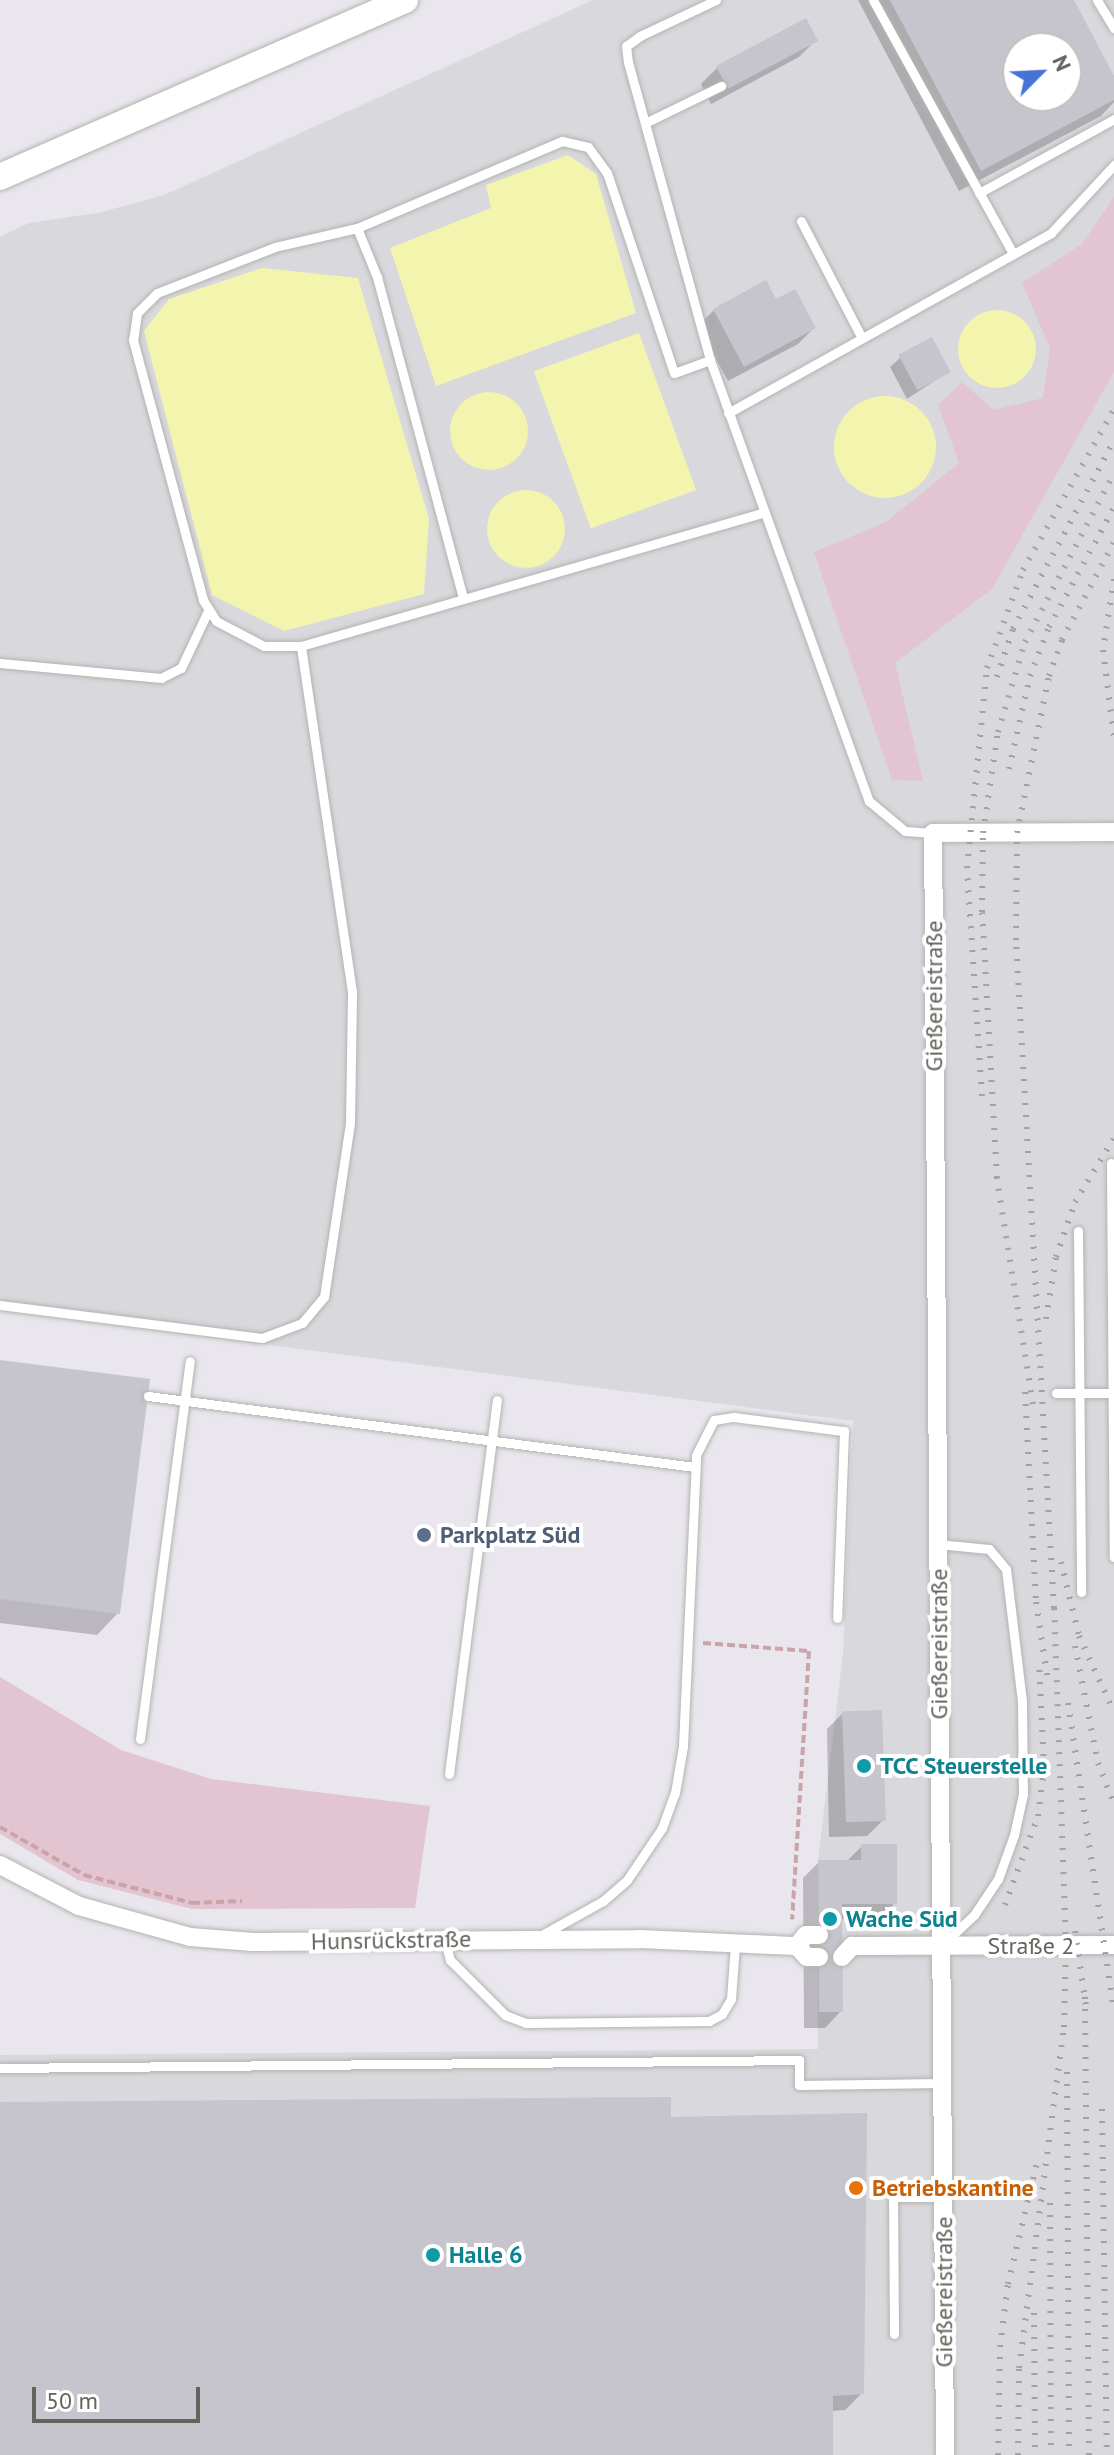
<!DOCTYPE html>
<meta charset="utf-8">
<style>
body{margin:0}
#map{position:relative;width:1114px;height:2455px;overflow:hidden;background:#e9e6ee;font-family:"PT Sans",sans-serif}
div>[style]{position:absolute}
[style*='--x']{left:calc(var(--x)*1px);top:calc(var(--y)*1px);width:calc(var(--w)*1px);rotate:calc(var(--a)*1deg)}
.industrial>*{inset:0;background:#d9d8dd}
.green>*{inset:0;background:#e2c5d1}
.water>*{inset:0;background:#f3f5af;transform-origin:0 0}
.round{border-radius:50%}
.shadow>*{inset:0;background:#0003}
.building>*{inset:0;background:#c6c4cc;transform-origin:0 0}
.path>*{height:4px;margin-top:-2px;transform-origin:0;background:repeating-linear-gradient(90deg,#caa4a9 0 8px,transparent 0 12px)}
.roads{filter:drop-shadow(0 0 2px #b3b4af) drop-shadow(0 0 2px #b3b4af)}
.lane>*{height:9px;margin:-4.5px;padding:0 4.5px;transform-origin:4.5px;border-radius:4.5px;background:#fff}
.street>*{height:18px;margin:-9px;padding:0 9px;transform-origin:9px;border-radius:9px;background:#fff}
.secondary>*{height:26px;margin:-13px;padding:0 13px;transform-origin:13px;border-radius:13px;background:#fff}
.rail>*{height:6px;margin-top:-3px;transform-origin:0;background:repeating-linear-gradient(90deg,#a2a3a1 0 2px,transparent 0 12px)}
.dots>*{width:22px;height:22px;translate:-50% -50%;box-sizing:border-box;border:4px solid #fff;border-radius:50%}
span{translate:-50% -50%;white-space:nowrap;text-align:center;line-height:1.15;-webkit-text-stroke:8px #fff;paint-order:stroke}
.street-label{font-size:24px;color:#63645e}
.service-label{font-size:24px;color:#4e5e75;font-weight:700}
.left{translate:0 -50%;text-align:left}
.culture-label{font-size:24px;color:#0d838f;font-weight:700}
.food-label{font-size:24px;color:#c56008;font-weight:700}
.north{position:absolute;left:1002px;top:32px;width:80px;height:80px;box-sizing:border-box;background:#fff;border:2px solid #c1c1bf;border-radius:50%;rotate:66deg;font-size:22px;font-weight:700;line-height:32px;text-align:center;color:#63645e}
.north::after{content:'';display:block;margin:auto;width:28px;height:36px;background:#4574d5;clip-path:polygon(50% 0,100% 100%,50% 72%,0 100%)}
.scale{position:absolute;left:32px;top:2387px;width:168px;height:36px;box-sizing:border-box;border:4px solid #63645e;border-top:0;padding-left:10px;font-size:24px;line-height:28px;white-space:nowrap;color:#63645e;-webkit-text-stroke:6px #fff;paint-order:stroke}
</style>
<div id="map">
<div class="industrial">
<div style="clip-path:polygon(evenodd,593px 0,1114px 0,1114px 2455px,0 2455px,0 2055px,818px 2049px,818px 1860px,843px 1654px,853px 1421px,0 1310px,0 237px,29px 223px,98px 213px,164px 195px,593px 0,1018px 48px,1066px 48px,1066px 96px,1018px 96px,1018px 48px)"></div>
</div>
<div class="green">
<div style="clip-path:polygon(1114px 197px,1114px 372px,992px 589px,895px 663px,923px 781px,892px 780px,814px 552px,886px 522px,959px 463px,938px 405px,962px 382px,994px 410px,1043px 398px,1050px 348px,1022px 283px,1082px 244px)"></div>
<div style="clip-path:polygon(0 1677px,121px 1750px,211px 1779px,430px 1806px,415px 1908px,192px 1909px,78px 1880px,0 1834px)"></div>
</div>
<div class="water">
<div style="clip-path:polygon(568px 155px,596px 174px,636px 313px,436px 386px,390px 248px,491px 208px,486px 185px)"></div>
<div style="clip-path:polygon(262px 268px,358px 278px,429px 519px,424px 594px,284px 631px,212px 595px,144px 331px,169px 299px)"></div>
<div class="round" style="left:958px;top:310px;width:78px;height:78px"></div>
<div style="left:639px;top:333px;width:167px;height:112px;rotate:70deg"></div>
<div class="round" style="left:450px;top:392px;width:78px;height:78px"></div>
<div class="round" style="left:834px;top:396px;width:102px;height:102px"></div>
<div class="round" style="left:487px;top:490px;width:78px;height:78px"></div>
</div>
<div class="shadow">
<div style="clip-path:polygon(evenodd,858px 0,1071px 0,1114px 80px,1114px 102px,1101px 116px,959px 191px,858px 0,1018px 48px,1066px 48px,1066px 96px,1018px 96px,1018px 48px)"></div>
<div style="clip-path:polygon(805px 21px,815px 41px,799px 57px,711px 104px,701px 84px,717px 68px)"></div>
<div style="clip-path:polygon(775px 302px,814px 328px,798px 344px,728px 381px,698px 326px,714px 310px)"></div>
<div style="clip-path:polygon(901px 357px,948px 372px,907px 399px,890px 367px)"></div>
<div style="clip-path:polygon(0 1362px,118px 1613px,97px 1635px,0 1623px)"></div>
<div style="clip-path:polygon(843px 1713px,883px 1820px,867px 1836px,829px 1837px,827px 1729px)"></div>
<div style="clip-path:polygon(862px 1846px,895px 1903px,879px 1919px,840px 1919px,841px 2011px,825px 2028px,804px 2028px,803px 1878px,819px 1862px,846px 1862px)"></div>
<div style="clip-path:polygon(0 2104px,669px 2119px,862px 2393px,845px 2410px,831px 2411px,831px 2455px,0 2455px)"></div>
</div>
<div class="building">
<div style="clip-path:polygon(evenodd,890px 0,1074px 0,1114px 76px,1114px 100px,981px 171px,890px 0,1018px 48px,1066px 48px,1066px 96px,1018px 96px,1018px 48px)"></div>
<div style="left:806px;top:18px;width:26px;height:102px;rotate:62deg"></div>
<div style="clip-path:polygon(766px 280px,776px 299px,795px 289px,816px 328px,744px 367px,713px 309px)"></div>
<div style="left:932px;top:337px;width:40px;height:38px;rotate:62deg"></div>
<div style="clip-path:polygon(0 1360px,150px 1379px,120px 1614px,0 1599px)"></div>
<div style="left:882px;top:1710px;width:111px;height:40px;rotate:88deg"></div>
<div style="clip-path:polygon(861px 1844px,897px 1844px,897px 1904px,842px 1904px,843px 2012px,819px 2012px,818px 1860px,861px 1860px)"></div>
<div style="clip-path:polygon(671px 2097px,671px 2117px,867px 2113px,864px 2394px,833px 2396px,833px 2455px,0 2455px,0 2102px)"></div>
</div>
<div class="path">
<div style="--x:703;--y:1643;--w:106;--a:4.3"></div>
<div style="--x:809;--y:1651;--w:269;--a:93.6"></div>
<div style="--x:0;--y:1827;--w:97;--a:29.7"></div>
<div style="--x:84;--y:1875;--w:112;--a:14.5"></div>
<div style="--x:192;--y:1903;--w:50;--a:-2.3"></div>
</div>
<div class="roads">
<div class="lane">
<div style="--x:716;--y:0;--w:84;--a:154.7"></div>
<div style="--x:640;--y:36;--w:17;--a:144"></div>
<div style="--x:626;--y:46;--w:16;--a:83"></div>
<div style="--x:628;--y:62;--w:309;--a:74.6"></div>
<div style="--x:710;--y:360;--w:469;--a:70.2"></div>
<div style="--x:869;--y:801;--w:47;--a:39.8"></div>
<div style="--x:905;--y:831;--w:28;--a:4"></div>
<div style="--x:873;--y:0;--w:290;--a:61.1"></div>
<div style="--x:1097;--y:0;--w:33;--a:59"></div>
<div style="--x:645;--y:123;--w:85;--a:-26"></div>
<div style="--x:979;--y:193;--w:154;--a:-28.7"></div>
<div style="--x:801;--y:221;--w:132;--a:62.5"></div>
<div style="--x:357;--y:228;--w:53;--a:67.8"></div>
<div style="--x:377;--y:277;--w:332;--a:75"></div>
<div style="--x:710;--y:360;--w:38;--a:160"></div>
<div style="--x:674;--y:373;--w:211;--a:-108.5"></div>
<div style="--x:607;--y:173;--w:32;--a:-126"></div>
<div style="--x:588;--y:147;--w:27;--a:-167"></div>
<div style="--x:562;--y:141;--w:223;--a:157"></div>
<div style="--x:357;--y:228;--w:84;--a:167"></div>
<div style="--x:275;--y:247;--w:127;--a:158.7"></div>
<div style="--x:157;--y:293;--w:28;--a:135"></div>
<div style="--x:137;--y:313;--w:27;--a:98"></div>
<div style="--x:133;--y:340;--w:269;--a:74.9"></div>
<div style="--x:203;--y:600;--w:25;--a:58"></div>
<div style="--x:216;--y:621;--w:54;--a:27.5"></div>
<div style="--x:264;--y:646;--w:37;--a:0"></div>
<div style="--x:301;--y:646;--w:482;--a:-16.1"></div>
<div style="--x:728;--y:413;--w:370;--a:-29.1"></div>
<div style="--x:1051;--y:233;--w:93;--a:-47.2"></div>
<div style="--x:0;--y:663;--w:162;--a:5.3"></div>
<div style="--x:161;--y:678;--w:22;--a:-27"></div>
<div style="--x:181;--y:668;--w:63;--a:-64.7"></div>
<div style="--x:1111;--y:1163;--w:394;--a:89.6"></div>
<div style="--x:1078;--y:1231;--w:361;--a:89.5"></div>
<div style="--x:0;--y:1305;--w:264;--a:7.2"></div>
<div style="--x:262;--y:1338;--w:43;--a:-20.6"></div>
<div style="--x:302;--y:1323;--w:34;--a:-50"></div>
<div style="--x:324;--y:1297;--w:177;--a:-81.5"></div>
<div style="--x:350;--y:1122;--w:130;--a:-89.1"></div>
<div style="--x:352;--y:992;--w:350;--a:-98.4"></div>
<div style="--x:1056;--y:1393;--w:58;--a:0"></div>
<div style="--x:148;--y:1396;--w:552;--a:7.4"></div>
<div style="--x:938;--y:1544;--w:51;--a:5.6"></div>
<div style="--x:989;--y:1549;--w:26;--a:50"></div>
<div style="--x:1006;--y:1569;--w:133;--a:83.1"></div>
<div style="--x:1022;--y:1701;--w:93;--a:89.4"></div>
<div style="--x:1023;--y:1794;--w:42;--a:102.4"></div>
<div style="--x:1014;--y:1835;--w:47;--a:110"></div>
<div style="--x:998;--y:1879;--w:43;--a:123.7"></div>
<div style="--x:974;--y:1915;--w:41;--a:137"></div>
<div style="--x:140;--y:1739;--w:381;--a:-82.5"></div>
<div style="--x:449;--y:1774;--w:377;--a:-82.7"></div>
<div style="--x:540;--y:1936;--w:72;--a:-29.1"></div>
<div style="--x:603;--y:1901;--w:32;--a:-41"></div>
<div style="--x:627;--y:1880;--w:63;--a:-56.1"></div>
<div style="--x:662;--y:1828;--w:37;--a:-70"></div>
<div style="--x:675;--y:1793;--w:48;--a:-80.3"></div>
<div style="--x:683;--y:1746;--w:291;--a:-87.4"></div>
<div style="--x:696;--y:1455;--w:39;--a:-63"></div>
<div style="--x:714;--y:1420;--w:20;--a:-9"></div>
<div style="--x:734;--y:1417;--w:111;--a:7.3"></div>
<div style="--x:844;--y:1431;--w:187;--a:92.1"></div>
<div style="--x:445;--y:1939;--w:22;--a:77"></div>
<div style="--x:450;--y:1960;--w:78;--a:45"></div>
<div style="--x:505;--y:2015;--w:22;--a:21"></div>
<div style="--x:526;--y:2023;--w:183;--a:-0.6"></div>
<div style="--x:709;--y:2021;--w:15;--a:-28"></div>
<div style="--x:722;--y:2014;--w:17;--a:-59"></div>
<div style="--x:731;--y:1999;--w:55;--a:-85.8"></div>
<div style="--x:0;--y:2068;--w:799;--a:-0.57"></div>
<div style="--x:799;--y:2060;--w:25;--a:90"></div>
<div style="--x:799;--y:2085;--w:144;--a:-0.8"></div>
<div style="--x:894;--y:2334;--w:137;--a:-90.4"></div>
<div style="--x:893;--y:2197;--w:50;--a:0"></div>
</div>
<div class="street">
<div style="--x:0;--y:1865;--w:89;--a:27.4"></div>
<div style="--x:79;--y:1906;--w:115;--a:15.6"></div>
<div style="--x:190;--y:1937;--w:63;--a:4.5"></div>
<div style="--x:253;--y:1942;--w:387;--a:-0.4"></div>
<div style="--x:640;--y:1939;--w:157;--a:2.6"></div>
<div style="--x:797;--y:1946;--w:15;--a:48"></div>
<div style="--x:807;--y:1957;--w:12;--a:0"></div>
<div style="--x:797;--y:1946;--w:14;--a:-51"></div>
<div style="--x:806;--y:1935;--w:13;--a:0"></div>
<div style="--x:842;--y:1957;--w:15;--a:-48"></div>
<div style="--x:852;--y:1946;--w:262;--a:-0.2"></div>
<div style="--x:945;--y:2455;--w:1622;--a:-90.42"></div>
<div style="--x:933;--y:833;--w:181;--a:-0.3"></div>
</div>
<div class="secondary">
<div style="--x:0;--y:177;--w:442;--a:-23.6"></div>
</div>
</div>
<div class="rail">
<div style="--x:1114;--y:579;--w:72;--a:98.8"></div>
<div style="--x:1103;--y:650;--w:88;--a:82.8"></div>
<div style="--x:997;--y:677;--w:51;--a:-71.6"></div>
<div style="--x:1013;--y:629;--w:213;--a:-61.8"></div>
<div style="--x:1009;--y:769;--w:95;--a:-77.3"></div>
<div style="--x:1030;--y:676;--w:53;--a:-68.8"></div>
<div style="--x:1049;--y:627;--w:136;--a:-61.4"></div>
<div style="--x:982;--y:1096;--w:228;--a:-93.8"></div>
<div style="--x:967;--y:868;--w:201;--a:-84.3"></div>
<div style="--x:987;--y:668;--w:104;--a:-69.8"></div>
<div style="--x:1023;--y:570;--w:185;--a:-60.5"></div>
<div style="--x:1046;--y:1319;--w:63;--a:-80.8"></div>
<div style="--x:1056;--y:1257;--w:58;--a:-70.9"></div>
<div style="--x:1075;--y:1202;--w:75;--a:-58.6"></div>
<div style="--x:1025;--y:1392;--w:210;--a:87"></div>
<div style="--x:1036;--y:1602;--w:74;--a:81.4"></div>
<div style="--x:1033;--y:1404;--w:229;--a:-99.1"></div>
<div style="--x:997;--y:1178;--w:266;--a:-93.2"></div>
<div style="--x:982;--y:912;--w:79;--a:-89.3"></div>
<div style="--x:983;--y:833;--w:102;--a:-81.6"></div>
<div style="--x:998;--y:732;--w:94;--a:-73.3"></div>
<div style="--x:1025;--y:642;--w:191;--a:-62.2"></div>
<div style="--x:1061;--y:1562;--w:76;--a:76.3"></div>
<div style="--x:1079;--y:1636;--w:84;--a:65.3"></div>
<div style="--x:1075;--y:1646;--w:119;--a:78.9"></div>
<div style="--x:1098;--y:1763;--w:44;--a:68.7"></div>
<div style="--x:1068;--y:1703;--w:309;--a:81.5"></div>
<div style="--x:1005;--y:1905;--w:95;--a:-69.7"></div>
<div style="--x:1038;--y:1816;--w:48;--a:-82.9"></div>
<div style="--x:1044;--y:1768;--w:106;--a:-92.7"></div>
<div style="--x:1075;--y:1931;--w:76;--a:81.7"></div>
<div style="--x:1085;--y:1997;--w:458;--a:89.5"></div>
<div style="--x:1067;--y:2072;--w:383;--a:89.7"></div>
<div style="--x:1102;--y:2109;--w:346;--a:89.2"></div>
<div style="--x:1050;--y:2203;--w:252;--a:89.8"></div>
<div style="--x:1034;--y:2313;--w:142;--a:89.6"></div>
<div style="--x:998;--y:2455;--w:108;--a:-88.9"></div>
<div style="--x:1000;--y:2347;--w:64;--a:-82.8"></div>
<div style="--x:1008;--y:2284;--w:130;--a:-76.6"></div>
<div style="--x:1018;--y:2455;--w:87;--a:-89.3"></div>
<div style="--x:1019;--y:2368;--w:344;--a:-82.5"></div>
<div style="--x:1064;--y:2027;--w:81;--a:-88.6"></div>
<div style="--x:1066;--y:1946;--w:338;--a:-92"></div>
<div style="--x:1054;--y:1608;--w:669;--a:-93.26"></div>
<div style="--x:1016;--y:940;--w:107;--a:-89.5"></div>
<div style="--x:1017;--y:833;--w:160;--a:-78.5"></div>
<div style="--x:1049;--y:676;--w:38;--a:-70"></div>
<div style="--x:1062;--y:640;--w:111;--a:-62"></div>
</div>
<div class="dots">
<div style="left:424px;top:1535px;background:#5c6f8a"></div>
<div style="left:864px;top:1766px;background:#0f9aa8"></div>
<div style="left:830px;top:1919px;background:#0f9aa8"></div>
<div style="left:856px;top:2188px;background:#e8710a"></div>
<div style="left:433px;top:2255px;background:#0f9aa8"></div>
</div>
<div class="street-label">
<span style="left:934px;top:996px;rotate:-90deg">Gießereistraße</span>
<span style="left:939px;top:1644px;rotate:-90deg">Gießereistraße</span>
<span style="left:391px;top:1940px;rotate:-1deg">Hunsrückstraße</span>
<span style="left:1031px;top:1946px">Straße 2</span>
<span style="left:944px;top:2292px;rotate:-90deg">Gießereistraße</span>
</div>
<div class="service-label">
<span class="left" style="left:440px;top:1535px">Parkplatz Süd</span>
</div>
<div class="culture-label">
<span class="left" style="left:880px;top:1766px">TCC Steuerstelle</span>
<span class="left" style="left:846px;top:1919px">Wache Süd</span>
<span class="left" style="left:449px;top:2255px">Halle 6</span>
</div>
<div class="food-label">
<span class="left" style="left:872px;top:2188px">Betriebskantine</span>
</div>
<div class="north">N</div>
<div class="scale">50 m</div>
</div>
